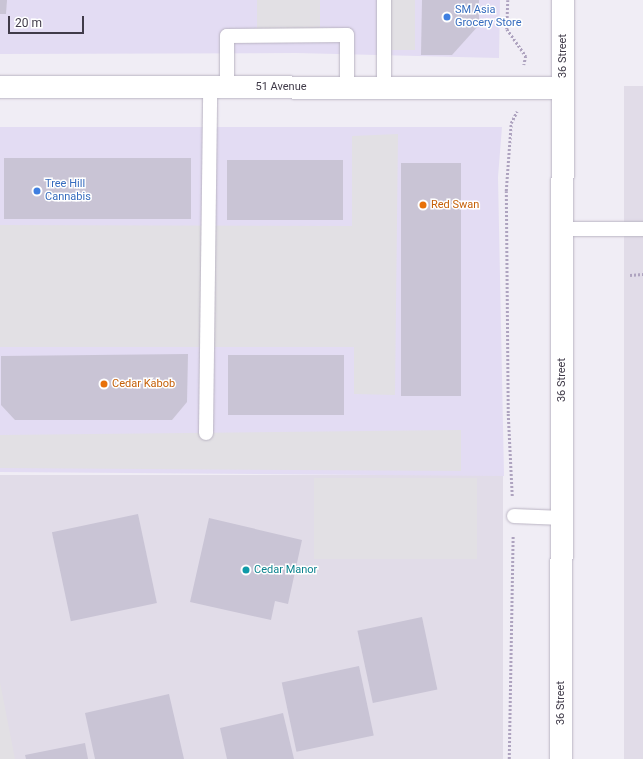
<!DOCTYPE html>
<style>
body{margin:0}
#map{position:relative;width:643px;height:759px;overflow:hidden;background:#f0edf5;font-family:Roboto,sans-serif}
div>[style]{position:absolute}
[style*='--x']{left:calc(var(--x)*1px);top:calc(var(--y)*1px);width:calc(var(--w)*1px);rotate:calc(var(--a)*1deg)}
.residential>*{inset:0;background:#e1dce8;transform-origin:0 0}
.commercial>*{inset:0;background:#e3dcf3}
.parking>*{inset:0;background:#e2e0e4;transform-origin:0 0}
.building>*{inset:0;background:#c9c4d5;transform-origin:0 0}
.path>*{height:2.5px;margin-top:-1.25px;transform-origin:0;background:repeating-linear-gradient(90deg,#aea3bf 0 2px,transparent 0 4px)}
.roads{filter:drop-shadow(0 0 1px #b9b3c2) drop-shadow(0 0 1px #b9b3c2)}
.service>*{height:14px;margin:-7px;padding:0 7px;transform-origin:7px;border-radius:7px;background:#fff}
.minor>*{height:22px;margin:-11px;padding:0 11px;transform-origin:11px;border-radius:11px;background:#fff}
.tertiary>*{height:22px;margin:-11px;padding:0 11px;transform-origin:11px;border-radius:11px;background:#fff}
.dots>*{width:11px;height:11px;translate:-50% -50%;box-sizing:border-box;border:2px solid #fff;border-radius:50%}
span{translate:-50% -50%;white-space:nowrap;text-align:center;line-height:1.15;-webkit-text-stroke:3px #fff;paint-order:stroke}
.shop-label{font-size:11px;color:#366cbe}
.left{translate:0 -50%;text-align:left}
.street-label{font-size:11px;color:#403b49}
.food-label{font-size:11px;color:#c56008}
.culture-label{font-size:11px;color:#0d838f}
.scale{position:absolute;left:8px;top:16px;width:76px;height:18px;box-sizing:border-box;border:2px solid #403b49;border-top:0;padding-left:5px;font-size:12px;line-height:14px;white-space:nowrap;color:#403b49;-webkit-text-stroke:3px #fff;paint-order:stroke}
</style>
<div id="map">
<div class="residential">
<div style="left:624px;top:86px;width:19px;height:673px"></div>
<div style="left:0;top:475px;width:503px;height:284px"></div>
</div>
<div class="commercial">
<div style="clip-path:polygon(0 0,500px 0,499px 58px,296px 53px,0 54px)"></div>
<div style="clip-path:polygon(0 127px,502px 127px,498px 177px,504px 476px,0 472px)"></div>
</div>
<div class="parking">
<div style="left:257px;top:0;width:63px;height:36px"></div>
<div style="left:384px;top:0;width:31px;height:50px"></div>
<div style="clip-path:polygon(398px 134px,395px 395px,354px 394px,354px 347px,0 347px,0 225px,352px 226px,352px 136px)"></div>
<div style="clip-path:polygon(461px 430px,461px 471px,0 468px,0 435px)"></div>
<div style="left:477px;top:478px;width:81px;height:163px;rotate:90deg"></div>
<div style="clip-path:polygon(0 682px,15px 759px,0 759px)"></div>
</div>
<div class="building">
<div style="clip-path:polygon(0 0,7px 0,6px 14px,0 14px)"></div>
<div style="clip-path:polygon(422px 0,479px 0,479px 25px,452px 55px,421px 55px)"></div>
<div style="left:4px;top:158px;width:187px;height:61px"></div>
<div style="left:227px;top:160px;width:116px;height:60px"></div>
<div style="left:401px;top:163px;width:60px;height:233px"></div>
<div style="clip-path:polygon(188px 354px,187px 402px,172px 420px,15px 420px,1px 405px,1px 356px)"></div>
<div style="left:228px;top:355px;width:116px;height:60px"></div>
<div style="left:138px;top:514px;width:91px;height:88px;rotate:78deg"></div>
<div style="clip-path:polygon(209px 518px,302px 540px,288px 604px,275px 601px,271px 620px,190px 602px)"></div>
<div style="left:422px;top:617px;width:74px;height:66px;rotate:78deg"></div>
<div style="left:359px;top:666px;width:71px;height:79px;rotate:78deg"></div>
<div style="clip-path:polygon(169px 694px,184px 759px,95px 759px,85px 713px)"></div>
<div style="clip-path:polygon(283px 713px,294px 759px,227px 759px,220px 728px)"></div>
<div style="clip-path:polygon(85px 743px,88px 759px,26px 759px,25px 755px)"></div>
</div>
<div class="path">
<div style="--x:508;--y:0;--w:29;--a:92"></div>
<div style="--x:507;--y:29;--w:33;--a:55"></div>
<div style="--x:526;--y:56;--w:9;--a:103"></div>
<div style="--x:630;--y:275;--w:13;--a:-4"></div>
<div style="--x:512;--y:496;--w:83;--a:-92.8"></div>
<div style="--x:508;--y:413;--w:222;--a:-90.5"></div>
<div style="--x:506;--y:191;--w:68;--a:-85.8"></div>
<div style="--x:511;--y:123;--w:13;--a:-63"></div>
<div style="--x:509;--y:759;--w:224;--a:-89"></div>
</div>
<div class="roads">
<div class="service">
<div style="--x:384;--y:0;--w:87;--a:90"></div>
<div style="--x:227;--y:87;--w:51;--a:-90"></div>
<div style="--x:227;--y:36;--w:120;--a:-0.5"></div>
<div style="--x:347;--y:35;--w:52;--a:90"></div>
<div style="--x:562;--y:229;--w:81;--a:0"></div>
<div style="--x:206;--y:433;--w:346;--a:-89.3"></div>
<div style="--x:514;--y:516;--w:48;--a:2.4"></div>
</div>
<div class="minor">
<div style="--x:0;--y:87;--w:563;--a:0.1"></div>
</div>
<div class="tertiary">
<div style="--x:561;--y:759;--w:759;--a:-89.85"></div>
</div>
</div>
<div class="dots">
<div style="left:447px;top:17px;background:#3f7fe0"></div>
<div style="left:37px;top:191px;background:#3f7fe0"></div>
<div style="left:423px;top:205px;background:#e8710a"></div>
<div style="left:104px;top:384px;background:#e8710a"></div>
<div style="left:246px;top:570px;background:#0f9aa8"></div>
</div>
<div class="shop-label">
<span class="left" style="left:455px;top:17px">SM Asia<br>Grocery Store</span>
<span class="left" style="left:45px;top:191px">Tree Hill<br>Cannabis</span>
</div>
<div class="street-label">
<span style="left:563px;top:56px;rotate:-90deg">36 Street</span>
<span style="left:281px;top:87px">51 Avenue</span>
<span style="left:562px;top:380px;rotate:-90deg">36 Street</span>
<span style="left:561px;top:703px;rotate:-90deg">36 Street</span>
</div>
<div class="food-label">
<span class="left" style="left:431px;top:205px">Red Swan</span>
<span class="left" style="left:112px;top:384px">Cedar Kabob</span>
</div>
<div class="culture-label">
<span class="left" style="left:254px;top:570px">Cedar Manor</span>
</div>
<div class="scale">20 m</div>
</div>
